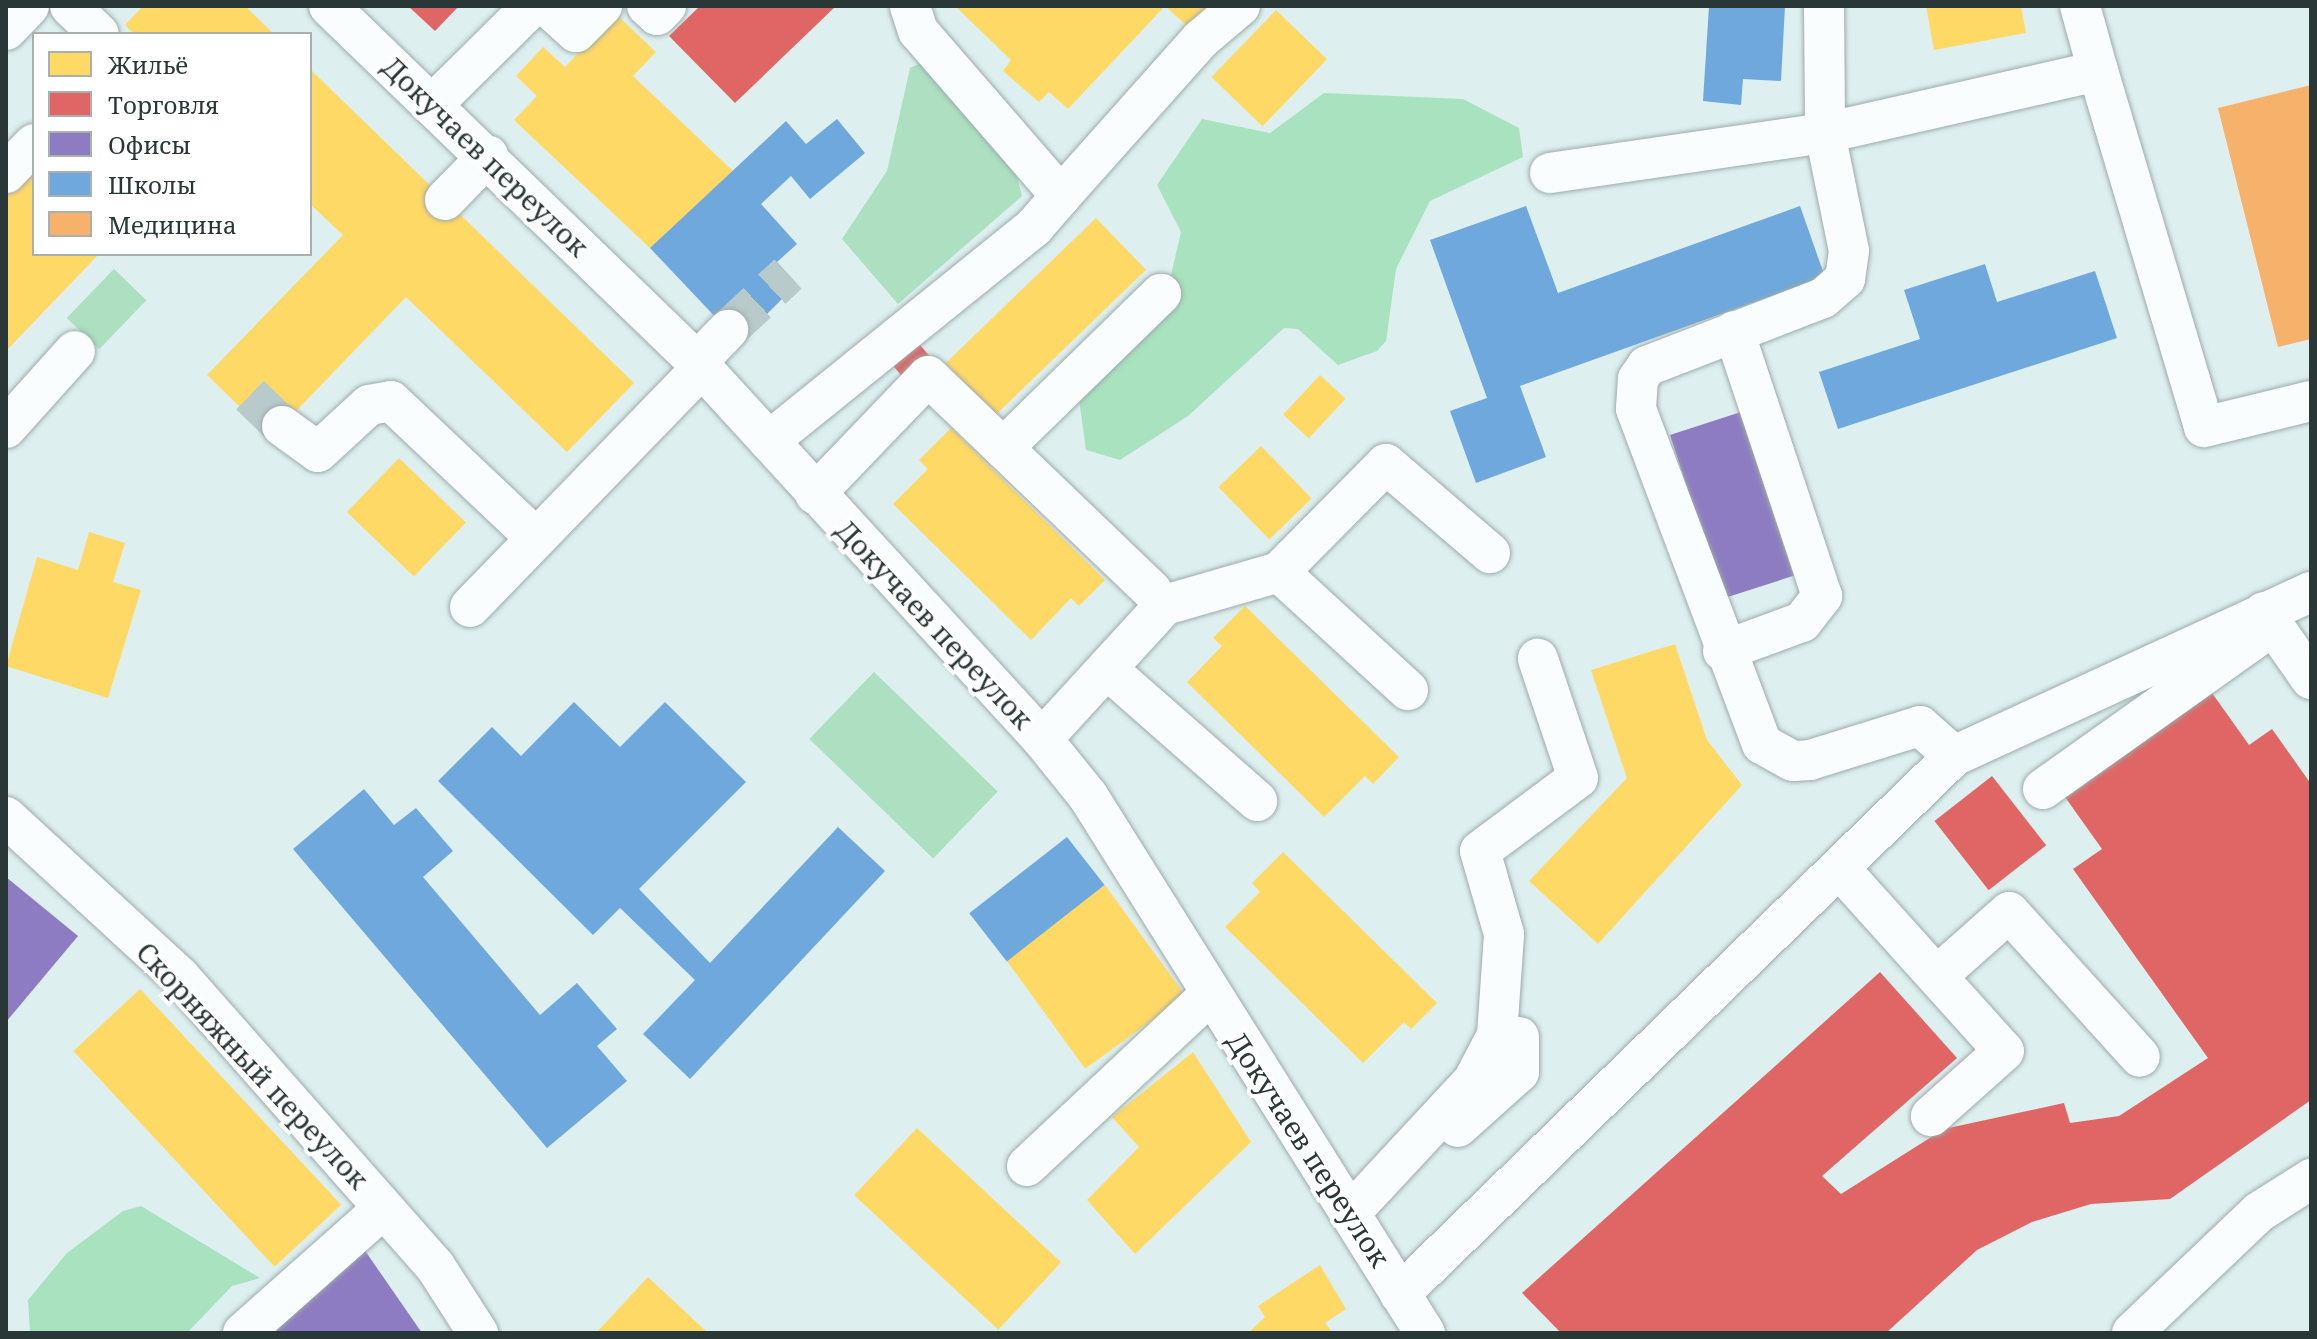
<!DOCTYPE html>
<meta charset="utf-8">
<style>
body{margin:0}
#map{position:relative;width:2317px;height:1339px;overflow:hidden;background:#ddefef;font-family:"Noto Serif",serif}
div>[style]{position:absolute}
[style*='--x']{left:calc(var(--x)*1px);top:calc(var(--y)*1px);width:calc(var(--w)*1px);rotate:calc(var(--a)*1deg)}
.green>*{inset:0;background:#ace0c0;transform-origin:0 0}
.forest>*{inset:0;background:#a9e2bf}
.homes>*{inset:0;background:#ffd966;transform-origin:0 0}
.shops>*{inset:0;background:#e06666;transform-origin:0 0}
.offices>*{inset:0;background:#8e7cc3;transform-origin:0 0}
.schools>*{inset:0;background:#6fa8dc;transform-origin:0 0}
.health>*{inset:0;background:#f6b26b}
.minor-tunnel>*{height:40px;margin-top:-20px;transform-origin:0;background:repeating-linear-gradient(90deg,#b9caca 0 40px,transparent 0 60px)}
.roads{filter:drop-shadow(0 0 2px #9dabab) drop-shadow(0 0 2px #9dabab)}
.minor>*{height:40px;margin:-20px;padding:0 20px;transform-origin:20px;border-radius:20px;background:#fafdfd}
span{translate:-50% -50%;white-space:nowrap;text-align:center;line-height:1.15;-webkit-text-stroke:8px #fff;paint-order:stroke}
.street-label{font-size:28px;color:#2a3737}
.frame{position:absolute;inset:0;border:8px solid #2a3737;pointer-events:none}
.legend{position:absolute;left:32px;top:32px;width:280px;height:224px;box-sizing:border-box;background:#fff;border:2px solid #aaafaf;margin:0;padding:10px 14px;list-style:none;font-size:24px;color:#2a3737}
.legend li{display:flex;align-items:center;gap:16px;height:40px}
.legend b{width:40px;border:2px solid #aaafaf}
</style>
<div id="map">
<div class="green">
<div style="clip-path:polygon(925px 61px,1014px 166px,1022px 196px,898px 304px,842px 239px,887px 171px,910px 68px)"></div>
<div style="left:114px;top:269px;width:45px;height:68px;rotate:44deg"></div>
<div style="left:874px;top:672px;width:172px;height:93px;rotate:44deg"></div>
</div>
<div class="forest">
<div style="clip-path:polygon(1324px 93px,1463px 99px,1519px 128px,1523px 157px,1430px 201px,1396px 269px,1386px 341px,1377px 351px,1338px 365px,1298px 329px,1284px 328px,1188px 416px,1120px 460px,1086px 450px,1077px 385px,1171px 275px,1181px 232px,1157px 185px,1202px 119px,1270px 133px)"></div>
<div style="clip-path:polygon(141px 1206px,260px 1278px,232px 1286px,187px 1333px,30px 1333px,28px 1300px,67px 1253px,123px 1211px)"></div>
</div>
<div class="homes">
<div style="clip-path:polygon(143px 6px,245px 6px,274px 34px,134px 34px,125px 25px)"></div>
<div style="clip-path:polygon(955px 6px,1216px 6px,1193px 31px,1165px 6px,1068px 109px,1049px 92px,1039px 102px,1003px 71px,1011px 60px)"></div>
<div style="clip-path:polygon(1926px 6px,2021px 6px,2026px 33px,1934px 50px)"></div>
<div style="left:1276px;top:10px;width:71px;height:93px;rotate:44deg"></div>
<div style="clip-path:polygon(616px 14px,656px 52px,633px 76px,733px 171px,650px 248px,514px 120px,537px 96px,516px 76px,543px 47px,565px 67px)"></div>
<div style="clip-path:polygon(310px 69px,634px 383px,567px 452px,406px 297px,271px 437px,207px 375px,343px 235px,310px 204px)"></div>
<div style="clip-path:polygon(34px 163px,34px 254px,99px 254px,6px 351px,6px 192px)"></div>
<div style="left:1096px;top:218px;width:72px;height:209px;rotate:46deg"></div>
<div style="left:1320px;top:375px;width:35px;height:54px;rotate:43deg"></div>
<div style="clip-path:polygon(951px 428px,1105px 580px,1079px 606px,1071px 598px,1031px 640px,893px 504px,928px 469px,919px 460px)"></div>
<div style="left:1261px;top:446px;width:73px;height:59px;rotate:46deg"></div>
<div style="left:399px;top:458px;width:93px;height:75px;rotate:44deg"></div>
<div style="clip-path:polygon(89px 532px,125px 543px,113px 582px,141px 590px,108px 698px,6px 666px,37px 557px,78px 570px)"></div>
<div style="clip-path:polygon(1245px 606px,1399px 757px,1373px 784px,1365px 776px,1324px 817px,1187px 682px,1222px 646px,1213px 638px)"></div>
<div style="clip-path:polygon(1675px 644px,1707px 740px,1742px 785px,1598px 944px,1529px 881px,1627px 778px,1591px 670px)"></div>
<div style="clip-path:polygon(1283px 852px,1437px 1003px,1411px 1029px,1404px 1022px,1363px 1063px,1225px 927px,1260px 892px,1252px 883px)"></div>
<div style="left:1105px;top:885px;width:137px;height:124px;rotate:54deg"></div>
<div style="left:140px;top:989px;width:295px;height:91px;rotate:47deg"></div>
<div style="clip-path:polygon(1193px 1052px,1251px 1142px,1135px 1254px,1087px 1200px,1139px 1147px,1112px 1117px)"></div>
<div style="left:917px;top:1128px;width:197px;height:92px;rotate:43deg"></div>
<div style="clip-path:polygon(1320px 1265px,1346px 1309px,1325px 1323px,1333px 1333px,1248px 1333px,1265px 1317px,1258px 1306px)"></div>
<div style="clip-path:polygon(648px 1277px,708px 1333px,596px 1333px)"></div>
</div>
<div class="shops">
<div style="clip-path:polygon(408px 6px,459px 6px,435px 31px)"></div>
<div style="clip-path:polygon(700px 6px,836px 6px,735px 103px,669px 36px)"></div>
<div style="left:910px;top:333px;width:38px;height:34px;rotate:50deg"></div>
<div style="clip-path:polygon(2212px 693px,2249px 745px,2272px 729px,2311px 784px,2311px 1100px,2170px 1199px,2091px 1204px,2032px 1222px,1977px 1250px,1886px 1333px,1561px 1333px,1522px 1293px,1880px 972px,1957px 1058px,1822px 1176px,1841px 1194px,1944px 1129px,2064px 1103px,2070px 1123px,2119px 1116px,2208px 1058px,2073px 869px,2102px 849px,2065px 797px)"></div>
<div style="left:1992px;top:776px;width:88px;height:73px;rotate:52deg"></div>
</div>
<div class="offices">
<div style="left:1747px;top:410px;width:172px;height:81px;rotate:72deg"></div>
<div style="clip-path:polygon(6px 877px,78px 936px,6px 1022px)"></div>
<div style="clip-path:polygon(359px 1242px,422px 1333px,258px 1333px)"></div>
</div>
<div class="schools">
<div style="clip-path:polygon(1709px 6px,1785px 6px,1781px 81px,1743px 79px,1741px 105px,1703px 101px)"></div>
<div style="clip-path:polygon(837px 119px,865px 153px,810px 199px,791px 176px,761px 204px,797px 244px,777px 262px,797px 284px,739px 342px,650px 248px,786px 121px,806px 144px)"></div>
<div style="clip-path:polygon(1526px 206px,1558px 293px,1800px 206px,1825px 277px,1520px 386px,1546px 457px,1476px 483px,1450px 411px,1487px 398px,1430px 240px)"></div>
<div style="clip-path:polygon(1985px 264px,1997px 302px,2095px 271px,2117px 338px,1838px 429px,1819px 372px,1920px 339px,1904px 290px)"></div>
<div style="clip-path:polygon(574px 702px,620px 747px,665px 702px,746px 782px,639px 889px,710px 963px,838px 827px,885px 871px,690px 1079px,643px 1034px,695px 980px,620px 908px,593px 935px,438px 781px,492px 727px,521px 756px)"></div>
<div style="clip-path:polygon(364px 789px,394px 825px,416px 808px,453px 851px,423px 877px,540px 1015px,577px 983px,617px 1029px,597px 1046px,627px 1081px,547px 1148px,293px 849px)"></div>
<div style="left:1067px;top:837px;width:61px;height:124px;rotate:52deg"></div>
</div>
<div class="health">
<div style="clip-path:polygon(2311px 85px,2311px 339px,2278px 347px,2218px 108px)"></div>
</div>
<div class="minor-tunnel">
<div style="--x:728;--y:330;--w:82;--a:-43"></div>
<div style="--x:250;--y:395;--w:45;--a:44.1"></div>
</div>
<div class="roads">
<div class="minor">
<div style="--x:70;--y:6;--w:40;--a:44"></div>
<div style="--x:329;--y:6;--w:506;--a:44.04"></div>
<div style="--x:693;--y:358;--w:517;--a:47.51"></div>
<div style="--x:1042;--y:739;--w:73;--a:51.1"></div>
<div style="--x:1088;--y:796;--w:634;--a:57.89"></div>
<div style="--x:547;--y:6;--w:39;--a:42"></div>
<div style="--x:576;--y:32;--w:37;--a:-45"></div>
<div style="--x:647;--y:6;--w:13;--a:42"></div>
<div style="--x:657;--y:15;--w:13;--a:-45"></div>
<div style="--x:1824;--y:6;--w:127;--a:89.5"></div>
<div style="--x:1825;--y:133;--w:120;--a:78.5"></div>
<div style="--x:1849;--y:251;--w:28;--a:98"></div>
<div style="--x:1845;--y:279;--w:29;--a:139"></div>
<div style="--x:1823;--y:298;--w:189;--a:158.9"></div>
<div style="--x:1647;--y:366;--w:16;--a:125"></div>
<div style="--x:1638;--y:379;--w:30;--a:94"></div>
<div style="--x:1636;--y:409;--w:358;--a:69.4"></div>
<div style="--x:1762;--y:744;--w:35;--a:29"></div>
<div style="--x:1793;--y:761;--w:17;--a:-3"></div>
<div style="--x:1810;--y:760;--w:115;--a:-17.2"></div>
<div style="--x:1920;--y:726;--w:45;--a:41.4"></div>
<div style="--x:2080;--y:6;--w:67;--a:74.5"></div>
<div style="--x:6;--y:30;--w:33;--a:-46"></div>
<div style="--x:433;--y:104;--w:139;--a:-44.7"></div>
<div style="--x:6;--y:173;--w:40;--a:-46"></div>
<div style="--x:1550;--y:173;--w:278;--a:-8.3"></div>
<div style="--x:1825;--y:133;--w:280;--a:-12.8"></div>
<div style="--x:2098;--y:71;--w:371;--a:73.4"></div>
<div style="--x:2204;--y:427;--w:110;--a:-13.7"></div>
<div style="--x:1061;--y:196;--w:210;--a:-48.3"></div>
<div style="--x:1201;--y:39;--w:51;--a:-40.2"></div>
<div style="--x:445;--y:200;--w:62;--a:-45.7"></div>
<div style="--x:697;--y:362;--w:45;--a:-45.9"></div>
<div style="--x:282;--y:426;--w:44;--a:35.8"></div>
<div style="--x:318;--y:452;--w:69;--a:-42.7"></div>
<div style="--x:369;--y:405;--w:22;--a:-10"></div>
<div style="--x:391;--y:401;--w:199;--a:43.4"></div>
<div style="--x:6;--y:428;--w:103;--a:-48.1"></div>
<div style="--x:769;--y:441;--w:341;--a:-38.9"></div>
<div style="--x:1034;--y:227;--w:41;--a:-48.9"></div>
<div style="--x:1061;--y:196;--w:218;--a:-130.9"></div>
<div style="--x:918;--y:31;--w:26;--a:-108"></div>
<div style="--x:1003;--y:448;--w:221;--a:-44.3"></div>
<div style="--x:815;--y:494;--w:163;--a:-46.2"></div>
<div style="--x:928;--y:376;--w:310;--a:43.8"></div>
<div style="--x:1279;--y:572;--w:152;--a:-45.3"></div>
<div style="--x:1386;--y:464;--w:137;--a:40.6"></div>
<div style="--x:470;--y:607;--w:333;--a:-45.9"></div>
<div style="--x:2264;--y:612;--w:82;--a:55"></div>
<div style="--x:1723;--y:651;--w:84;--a:-20.2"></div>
<div style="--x:1802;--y:622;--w:33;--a:-52"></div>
<div style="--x:1822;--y:596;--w:279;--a:-108.4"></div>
<div style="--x:1107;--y:669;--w:200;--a:41.3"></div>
<div style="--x:1042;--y:739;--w:182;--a:-47.5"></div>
<div style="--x:1165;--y:605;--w:119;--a:-16.1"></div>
<div style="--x:1279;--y:572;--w:175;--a:42.5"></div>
<div style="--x:2043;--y:789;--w:272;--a:-35.4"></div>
<div style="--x:6;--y:817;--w:236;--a:42.6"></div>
<div style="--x:180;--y:977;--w:385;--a:48.6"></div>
<div style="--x:435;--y:1266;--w:80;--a:57.3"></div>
<div style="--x:1839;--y:868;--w:246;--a:48"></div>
<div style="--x:2004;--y:1051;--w:98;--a:138.3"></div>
<div style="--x:1937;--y:976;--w:96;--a:-41.6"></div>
<div style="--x:2009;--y:912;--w:195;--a:47.9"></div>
<div style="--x:1458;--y:1127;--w:82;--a:-42"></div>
<div style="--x:1519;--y:1072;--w:35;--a:-90"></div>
<div style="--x:1027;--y:1166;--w:250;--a:-43.1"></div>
<div style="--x:1354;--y:1209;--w:175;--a:-47.1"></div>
<div style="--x:1473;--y:1081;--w:52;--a:-62.4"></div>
<div style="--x:1497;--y:1035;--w:101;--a:-86"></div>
<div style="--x:1504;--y:934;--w:86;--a:-106.1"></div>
<div style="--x:1480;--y:851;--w:122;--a:-36.7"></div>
<div style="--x:1578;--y:778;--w:126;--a:-108.6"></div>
<div style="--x:1400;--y:1294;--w:772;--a:-44.16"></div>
<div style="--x:1954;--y:756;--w:393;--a:-24.7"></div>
<div style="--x:243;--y:1333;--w:188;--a:-41.6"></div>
<div style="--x:2132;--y:1333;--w:175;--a:-43.6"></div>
<div style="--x:2259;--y:1212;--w:62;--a:-32.4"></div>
</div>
</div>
<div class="street-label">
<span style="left:486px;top:156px;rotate:44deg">Докучаев переулок</span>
<span style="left:935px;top:624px;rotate:47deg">Докучаев переулок</span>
<span style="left:253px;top:1065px;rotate:47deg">Скорняжный переулок</span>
<span style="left:1309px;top:1149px;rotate:57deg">Докучаев переулок</span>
</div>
<div class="frame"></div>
<ul class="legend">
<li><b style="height:22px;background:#ffd966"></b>Жильё</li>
<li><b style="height:22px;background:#e06666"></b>Торговля</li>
<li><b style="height:22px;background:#8e7cc3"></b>Офисы</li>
<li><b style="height:22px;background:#6fa8dc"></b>Школы</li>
<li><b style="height:22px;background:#f6b26b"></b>Медицина</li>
</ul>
</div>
